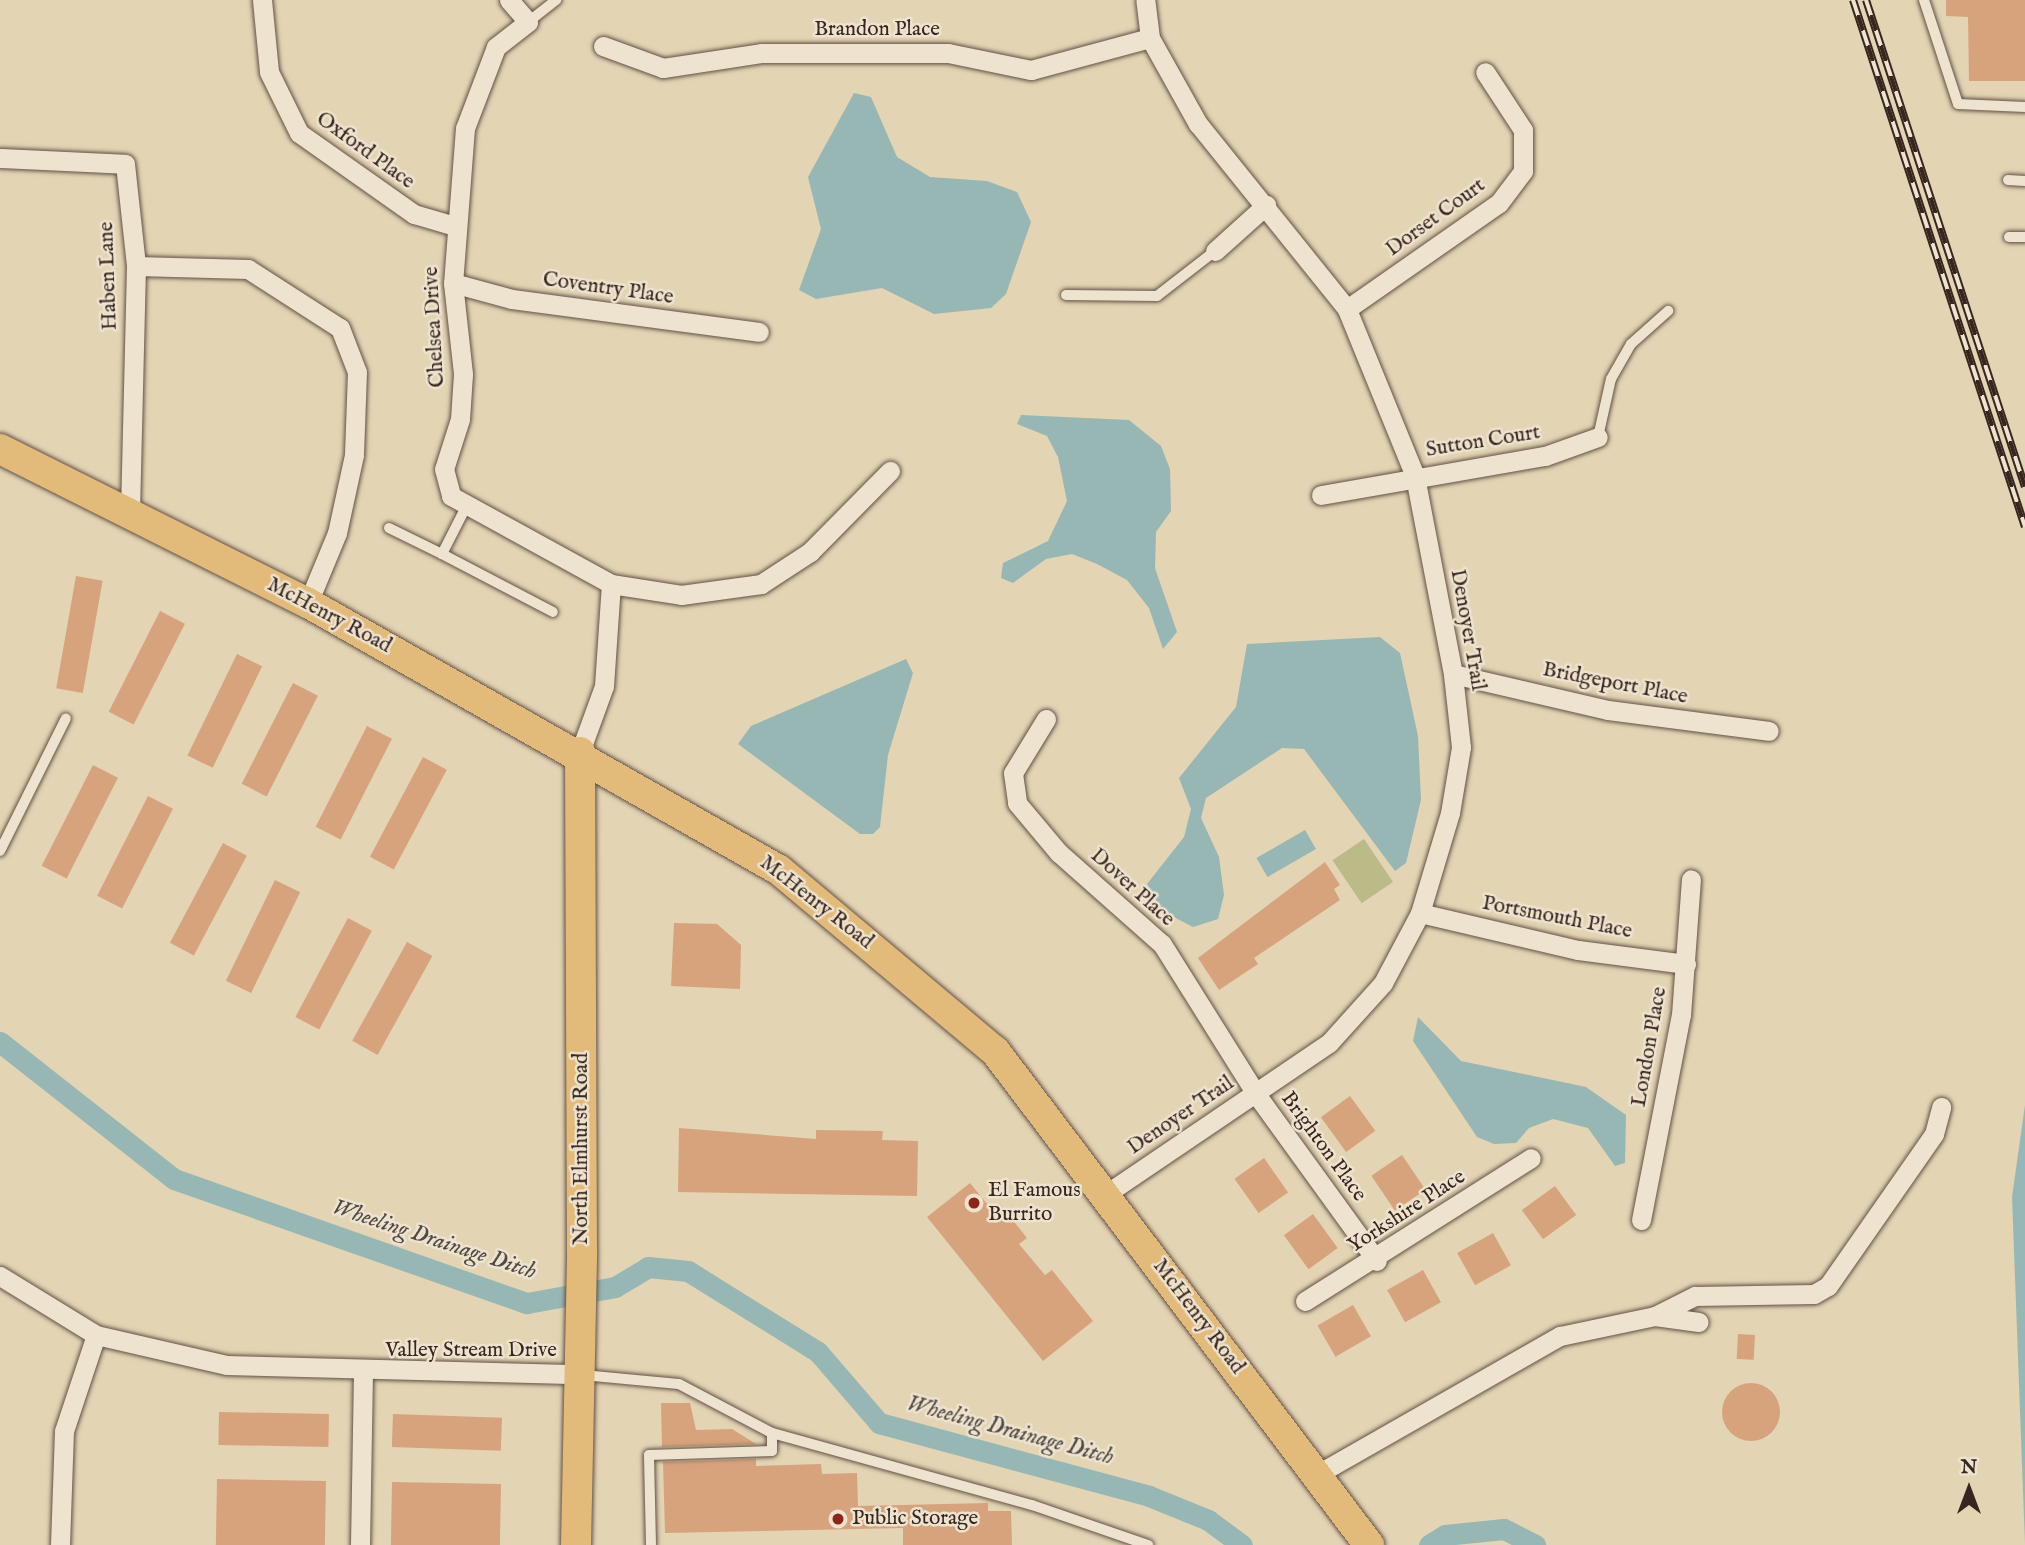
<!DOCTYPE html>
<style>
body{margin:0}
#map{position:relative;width:2025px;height:1545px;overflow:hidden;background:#e3d4b4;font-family:"IM FELL English",serif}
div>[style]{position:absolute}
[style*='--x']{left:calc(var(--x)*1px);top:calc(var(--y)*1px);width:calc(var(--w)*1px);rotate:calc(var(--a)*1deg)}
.green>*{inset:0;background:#bbbb87;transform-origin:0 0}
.water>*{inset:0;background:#97b7b4;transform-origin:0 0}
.canal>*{height:21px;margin:-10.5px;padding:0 10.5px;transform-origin:10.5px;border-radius:10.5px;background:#97b7b4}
.building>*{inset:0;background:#d7a37c;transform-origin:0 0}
.round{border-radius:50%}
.roads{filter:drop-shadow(0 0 2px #625144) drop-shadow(0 0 2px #625144)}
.service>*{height:10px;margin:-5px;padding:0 5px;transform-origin:5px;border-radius:5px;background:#ede3ce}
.minor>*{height:19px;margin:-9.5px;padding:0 9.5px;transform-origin:9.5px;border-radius:9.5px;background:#ede3ce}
.primary>*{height:30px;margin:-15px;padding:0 15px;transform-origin:15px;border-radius:15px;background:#e2ba7a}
.rail>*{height:8px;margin-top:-4px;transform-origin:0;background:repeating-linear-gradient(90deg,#ede3ce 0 16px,#37251e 0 32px);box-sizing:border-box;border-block:2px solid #37251e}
.dots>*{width:19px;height:19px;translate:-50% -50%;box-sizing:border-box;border:4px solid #ede3ce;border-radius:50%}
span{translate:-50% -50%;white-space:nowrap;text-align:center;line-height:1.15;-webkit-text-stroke:5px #ede3ce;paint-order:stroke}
.street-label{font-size:21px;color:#37251e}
.poi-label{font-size:21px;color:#37251e}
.left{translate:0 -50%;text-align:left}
.water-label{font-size:23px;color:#4f4a44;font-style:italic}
.north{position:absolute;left:1934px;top:1454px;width:70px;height:70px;-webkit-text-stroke:5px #ede3ce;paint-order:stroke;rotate:0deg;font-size:19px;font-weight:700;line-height:28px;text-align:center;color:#37251e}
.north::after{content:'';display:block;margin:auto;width:24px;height:32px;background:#37251e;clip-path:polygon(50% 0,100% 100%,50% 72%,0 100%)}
</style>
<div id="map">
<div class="green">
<div style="left:1364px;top:839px;width:52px;height:38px;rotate:56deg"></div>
</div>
<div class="water">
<div style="clip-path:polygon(854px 93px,871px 97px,897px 157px,930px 177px,987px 181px,1017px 192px,1031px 222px,1006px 294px,991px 308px,934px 314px,882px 288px,816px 299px,799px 290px,821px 229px,808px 177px)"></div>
<div style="clip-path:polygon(1021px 415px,1129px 420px,1161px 446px,1170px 469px,1171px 511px,1156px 532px,1155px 568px,1177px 632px,1163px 649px,1149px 608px,1127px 580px,1097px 564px,1072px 554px,1046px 559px,1013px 583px,1001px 578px,1003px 563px,1048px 541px,1067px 501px,1058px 457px,1047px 436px,1017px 424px)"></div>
<div style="clip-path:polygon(1380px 637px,1400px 653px,1418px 736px,1421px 800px,1406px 863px,1395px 871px,1304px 749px,1282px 748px,1206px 798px,1201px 818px,1219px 857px,1224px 895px,1218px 919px,1193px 927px,1162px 911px,1147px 884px,1184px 837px,1191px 809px,1179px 778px,1236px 707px,1247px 644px)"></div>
<div style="clip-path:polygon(906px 659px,913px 673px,888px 755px,880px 827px,873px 834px,860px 834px,738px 744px,751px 726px)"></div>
<div style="left:1305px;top:830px;width:22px;height:56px;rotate:60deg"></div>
<div style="clip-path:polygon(1418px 1017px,1461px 1061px,1586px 1087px,1626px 1115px,1625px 1163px,1615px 1166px,1588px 1128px,1553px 1119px,1529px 1128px,1516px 1143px,1494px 1144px,1477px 1137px,1413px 1041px)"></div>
<div style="clip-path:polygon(2025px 1105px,2025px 1544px,2012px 1197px)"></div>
</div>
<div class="canal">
<div style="--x:0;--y:1042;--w:221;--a:38.2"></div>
<div style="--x:174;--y:1179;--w:374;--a:19.4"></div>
<div style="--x:527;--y:1303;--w:89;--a:-10.3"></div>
<div style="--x:615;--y:1287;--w:39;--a:-31"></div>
<div style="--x:648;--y:1267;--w:40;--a:5.7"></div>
<div style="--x:688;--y:1271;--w:153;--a:31.9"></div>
<div style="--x:818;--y:1352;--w:94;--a:49.3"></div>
<div style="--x:879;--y:1423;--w:280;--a:15.1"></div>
<div style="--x:1149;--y:1496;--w:64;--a:22.1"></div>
<div style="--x:1208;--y:1520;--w:42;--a:36.3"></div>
<div style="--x:1429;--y:1545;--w:19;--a:-32"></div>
<div style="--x:1445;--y:1535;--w:59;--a:-5.8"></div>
<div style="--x:1504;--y:1529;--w:35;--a:27"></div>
</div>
<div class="building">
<div style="clip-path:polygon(1946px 0,2025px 0,2025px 81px,1969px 81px,1968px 17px,1946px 16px)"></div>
<div style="left:76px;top:576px;width:27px;height:114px;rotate:10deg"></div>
<div style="left:160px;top:611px;width:28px;height:113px;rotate:27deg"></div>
<div style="left:237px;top:654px;width:28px;height:113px;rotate:26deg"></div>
<div style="left:293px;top:683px;width:28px;height:113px;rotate:27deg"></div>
<div style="left:367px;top:726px;width:28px;height:113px;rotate:27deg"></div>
<div style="left:423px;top:757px;width:27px;height:113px;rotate:28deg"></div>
<div style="left:93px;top:765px;width:28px;height:113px;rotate:27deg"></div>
<div style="left:148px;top:796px;width:28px;height:112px;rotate:27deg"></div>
<div style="left:223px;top:843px;width:27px;height:113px;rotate:28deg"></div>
<div style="clip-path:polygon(1325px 862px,1340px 885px,1334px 889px,1340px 900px,1254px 958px,1258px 964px,1219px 990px,1198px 958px)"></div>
<div style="left:275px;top:880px;width:28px;height:112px;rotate:26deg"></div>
<div style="left:348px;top:918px;width:27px;height:112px;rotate:28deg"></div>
<div style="clip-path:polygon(674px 923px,717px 924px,741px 945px,740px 989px,671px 986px)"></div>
<div style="left:407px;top:942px;width:29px;height:113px;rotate:29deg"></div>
<div style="left:1350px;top:1096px;width:43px;height:36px;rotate:54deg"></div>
<div style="clip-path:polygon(679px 1128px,816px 1139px,816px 1130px,883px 1131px,882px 1140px,918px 1141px,917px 1196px,678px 1192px)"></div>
<div style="left:1402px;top:1155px;width:42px;height:37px;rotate:56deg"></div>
<div style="left:1264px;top:1158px;width:42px;height:36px;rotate:55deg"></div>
<div style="clip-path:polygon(970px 1183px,992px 1210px,1000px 1204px,1027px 1238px,1019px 1244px,1045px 1275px,1052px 1270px,1093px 1321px,1043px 1361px,927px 1217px)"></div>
<div style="left:1555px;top:1186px;width:36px;height:41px;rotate:54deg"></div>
<div style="left:1313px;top:1214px;width:42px;height:36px;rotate:54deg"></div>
<div style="left:1493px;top:1233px;width:37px;height:41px;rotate:61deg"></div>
<div style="left:1423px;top:1270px;width:37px;height:41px;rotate:61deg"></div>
<div style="left:1353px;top:1305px;width:36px;height:41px;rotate:60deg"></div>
<div style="left:1738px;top:1334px;width:17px;height:25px;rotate:3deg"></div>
<div class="round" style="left:1722px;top:1383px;width:58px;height:58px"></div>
<div style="clip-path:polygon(661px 1403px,690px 1403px,696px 1430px,732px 1429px,756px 1444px,662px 1447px)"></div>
<div style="left:219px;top:1412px;width:110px;height:33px;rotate:1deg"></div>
<div style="left:393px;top:1414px;width:109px;height:33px;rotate:2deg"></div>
<div style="clip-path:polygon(756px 1459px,756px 1466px,821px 1464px,822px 1474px,857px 1473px,858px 1506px,988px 1503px,988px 1511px,1011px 1511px,1012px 1545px,903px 1545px,903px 1528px,665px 1533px,663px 1462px)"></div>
<div style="left:217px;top:1479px;width:109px;height:66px;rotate:1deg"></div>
<div style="left:392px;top:1482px;width:109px;height:63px;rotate:1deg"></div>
</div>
<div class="roads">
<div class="service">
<div style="--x:1924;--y:0;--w:109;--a:71.9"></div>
<div style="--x:1958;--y:104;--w:67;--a:2.6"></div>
<div style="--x:528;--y:22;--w:36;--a:-38"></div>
<div style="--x:2008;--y:180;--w:17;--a:3"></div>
<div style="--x:2009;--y:237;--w:16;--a:0"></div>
<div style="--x:1066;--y:295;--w:91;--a:0.6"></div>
<div style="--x:1157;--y:296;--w:73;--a:-37.8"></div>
<div style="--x:1598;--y:437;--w:59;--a:-77.4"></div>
<div style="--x:1611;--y:379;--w:40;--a:-60.3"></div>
<div style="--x:1631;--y:344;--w:50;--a:-41.7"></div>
<div style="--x:389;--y:528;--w:59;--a:26.1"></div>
<div style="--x:442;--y:554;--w:55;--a:-63"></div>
<div style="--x:442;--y:554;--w:125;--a:27.6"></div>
<div style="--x:0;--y:851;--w:148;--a:-63.6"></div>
<div style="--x:583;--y:1375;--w:96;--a:5.4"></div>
<div style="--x:679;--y:1384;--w:105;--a:27.8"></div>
<div style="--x:772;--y:1433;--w:270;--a:15.5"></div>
<div style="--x:1032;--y:1505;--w:123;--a:19"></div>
<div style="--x:651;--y:1545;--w:90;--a:-91.3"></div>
<div style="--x:649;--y:1455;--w:123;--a:-1.9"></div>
<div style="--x:772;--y:1451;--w:18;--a:-90"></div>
</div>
<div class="minor">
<div style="--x:262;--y:0;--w:72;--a:84.4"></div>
<div style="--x:269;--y:72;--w:68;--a:63.8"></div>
<div style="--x:299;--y:133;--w:141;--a:35.2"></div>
<div style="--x:414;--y:214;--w:43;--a:16.3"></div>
<div style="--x:509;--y:0;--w:29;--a:49"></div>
<div style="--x:528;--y:22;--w:41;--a:142"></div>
<div style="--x:496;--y:47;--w:87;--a:110.9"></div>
<div style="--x:465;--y:128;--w:155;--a:94.4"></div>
<div style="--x:453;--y:283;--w:92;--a:83.7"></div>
<div style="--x:463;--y:374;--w:45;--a:93.8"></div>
<div style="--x:460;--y:419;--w:52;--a:107.7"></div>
<div style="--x:444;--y:469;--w:28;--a:75"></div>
<div style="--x:451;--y:496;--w:183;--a:28.8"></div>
<div style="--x:611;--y:584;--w:71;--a:8.9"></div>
<div style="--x:681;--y:595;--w:81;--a:-7.8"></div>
<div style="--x:761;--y:584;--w:59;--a:-33.1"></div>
<div style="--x:810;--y:552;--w:114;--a:-45.4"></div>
<div style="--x:603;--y:46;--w:64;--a:20.1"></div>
<div style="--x:663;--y:68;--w:99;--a:-8.7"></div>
<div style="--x:761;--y:53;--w:187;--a:0"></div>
<div style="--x:948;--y:53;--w:85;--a:11.6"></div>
<div style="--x:1031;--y:70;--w:123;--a:-15.1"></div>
<div style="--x:0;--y:158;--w:125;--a:2.7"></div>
<div style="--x:125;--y:164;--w:103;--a:83.8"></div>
<div style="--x:136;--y:266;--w:246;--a:91.4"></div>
<div style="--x:1215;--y:251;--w:69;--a:-42"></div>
<div style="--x:136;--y:266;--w:112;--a:1.5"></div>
<div style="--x:248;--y:269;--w:109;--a:32.7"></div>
<div style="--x:340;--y:328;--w:47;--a:68.9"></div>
<div style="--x:357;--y:372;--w:83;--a:92.1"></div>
<div style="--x:354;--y:455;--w:80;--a:102.3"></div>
<div style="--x:337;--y:533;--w:76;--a:112.5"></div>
<div style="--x:453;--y:283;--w:61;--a:15.2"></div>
<div style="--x:512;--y:299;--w:249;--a:7.6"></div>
<div style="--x:1347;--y:309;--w:185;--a:-34.9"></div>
<div style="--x:1499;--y:203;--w:40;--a:-53"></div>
<div style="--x:1523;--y:171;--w:41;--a:-90"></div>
<div style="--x:1523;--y:130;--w:69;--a:-123.2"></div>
<div style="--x:1321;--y:495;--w:227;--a:-9.9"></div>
<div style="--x:1545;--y:456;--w:56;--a:-19.7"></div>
<div style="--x:1453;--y:674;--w:159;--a:13.1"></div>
<div style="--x:1608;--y:710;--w:162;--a:7.4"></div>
<div style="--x:1046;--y:719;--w:63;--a:121.4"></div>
<div style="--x:1013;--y:773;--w:30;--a:82"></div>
<div style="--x:1017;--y:803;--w:65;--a:50"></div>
<div style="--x:1059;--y:853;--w:137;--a:41.5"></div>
<div style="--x:1162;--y:944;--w:177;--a:57.9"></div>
<div style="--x:1256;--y:1094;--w:206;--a:54.1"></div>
<div style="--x:580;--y:752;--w:70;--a:-70"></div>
<div style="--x:604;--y:686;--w:102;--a:-86.1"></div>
<div style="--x:1420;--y:913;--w:162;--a:13.2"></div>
<div style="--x:1578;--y:950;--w:109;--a:7.4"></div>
<div style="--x:1106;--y:1194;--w:269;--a:-34.1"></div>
<div style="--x:1329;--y:1043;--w:81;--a:-48"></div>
<div style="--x:1383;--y:983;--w:79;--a:-62.1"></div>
<div style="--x:1420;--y:913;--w:104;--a:-73.3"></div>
<div style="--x:1450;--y:813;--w:67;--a:-80.5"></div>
<div style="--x:1461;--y:747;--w:73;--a:-96.3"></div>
<div style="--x:1453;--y:674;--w:202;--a:-100.9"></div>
<div style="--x:1415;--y:476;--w:180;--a:-112.2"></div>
<div style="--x:1347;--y:309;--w:238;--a:-128.8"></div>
<div style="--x:1198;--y:124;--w:98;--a:-119.2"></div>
<div style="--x:1150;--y:38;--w:38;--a:-97"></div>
<div style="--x:1641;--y:1220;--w:209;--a:-79"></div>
<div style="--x:1681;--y:1015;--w:136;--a:-85.8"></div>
<div style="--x:0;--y:1276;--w:113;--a:31.6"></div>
<div style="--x:96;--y:1335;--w:134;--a:12.9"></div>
<div style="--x:227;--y:1365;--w:352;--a:1.5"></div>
<div style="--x:1305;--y:1301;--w:267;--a:-32.3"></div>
<div style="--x:1655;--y:1316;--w:44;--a:7.8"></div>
<div style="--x:1316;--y:1475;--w:281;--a:-29.7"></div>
<div style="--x:1560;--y:1336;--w:97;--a:-11.9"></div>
<div style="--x:1655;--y:1316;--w:45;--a:-26.6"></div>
<div style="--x:1695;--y:1296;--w:119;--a:-1"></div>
<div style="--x:1814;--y:1294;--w:16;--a:-30"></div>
<div style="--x:1828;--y:1286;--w:185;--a:-55.1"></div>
<div style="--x:1934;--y:1134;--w:28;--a:-75"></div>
<div style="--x:60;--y:1545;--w:114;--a:-88"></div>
<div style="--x:64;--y:1431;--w:101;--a:-71.6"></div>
<div style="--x:360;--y:1545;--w:172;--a:-89"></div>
</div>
<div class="primary">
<div style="--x:0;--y:449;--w:344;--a:26.6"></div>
<div style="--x:308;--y:603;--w:541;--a:29.55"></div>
<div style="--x:779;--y:870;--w:282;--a:40"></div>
<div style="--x:995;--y:1051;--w:620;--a:52.87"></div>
<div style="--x:576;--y:1545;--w:293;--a:-88.8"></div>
<div style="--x:582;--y:1252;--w:500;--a:-90.23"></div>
</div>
</div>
<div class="rail">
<div style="--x:1853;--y:0;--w:554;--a:71.92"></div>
<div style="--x:1866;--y:0;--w:512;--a:71.92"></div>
</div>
<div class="dots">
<div style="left:974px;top:1203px;background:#8f2418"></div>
<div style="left:838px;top:1519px;background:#8f2418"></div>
</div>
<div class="street-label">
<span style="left:877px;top:30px">Brandon Place</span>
<span style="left:365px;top:151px;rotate:36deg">Oxford Place</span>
<span style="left:1436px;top:218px;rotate:-36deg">Dorset Court</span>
<span style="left:109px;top:276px;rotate:-92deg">Haben Lane</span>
<span style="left:608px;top:289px;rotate:8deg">Coventry Place</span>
<span style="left:435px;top:327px;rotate:-93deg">Chelsea Drive</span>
<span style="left:1483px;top:442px;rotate:-9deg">Sutton Court</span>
<span style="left:329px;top:616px;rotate:28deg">McHenry Road</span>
<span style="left:1467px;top:630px;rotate:80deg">Denoyer Trail</span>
<span style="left:1615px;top:684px;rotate:11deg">Bridgeport Place</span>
<span style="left:1132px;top:888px;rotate:42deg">Dover Place</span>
<span style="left:816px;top:903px;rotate:38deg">McHenry Road</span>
<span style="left:1557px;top:918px;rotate:11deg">Portsmouth Place</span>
<span style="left:1650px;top:1047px;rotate:-80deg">London Place</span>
<span style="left:1181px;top:1116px;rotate:-34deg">Denoyer Trail</span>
<span style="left:1323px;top:1147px;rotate:54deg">Brighton Place</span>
<span style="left:582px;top:1149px;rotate:-90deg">North Elmhurst Road</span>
<span style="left:1407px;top:1212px;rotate:-33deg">Yorkshire Place</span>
<span style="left:1198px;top:1317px;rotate:53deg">McHenry Road</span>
<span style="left:471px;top:1351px">Valley Stream Drive</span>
</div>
<div class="poi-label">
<span class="left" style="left:988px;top:1203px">El Famous<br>Burrito</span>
<span class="left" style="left:852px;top:1519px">Public Storage</span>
</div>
<div class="water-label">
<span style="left:434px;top:1240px;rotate:18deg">Wheeling Drainage Ditch</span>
<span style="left:1010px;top:1431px;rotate:15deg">Wheeling Drainage Ditch</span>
</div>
<div class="north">N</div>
</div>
